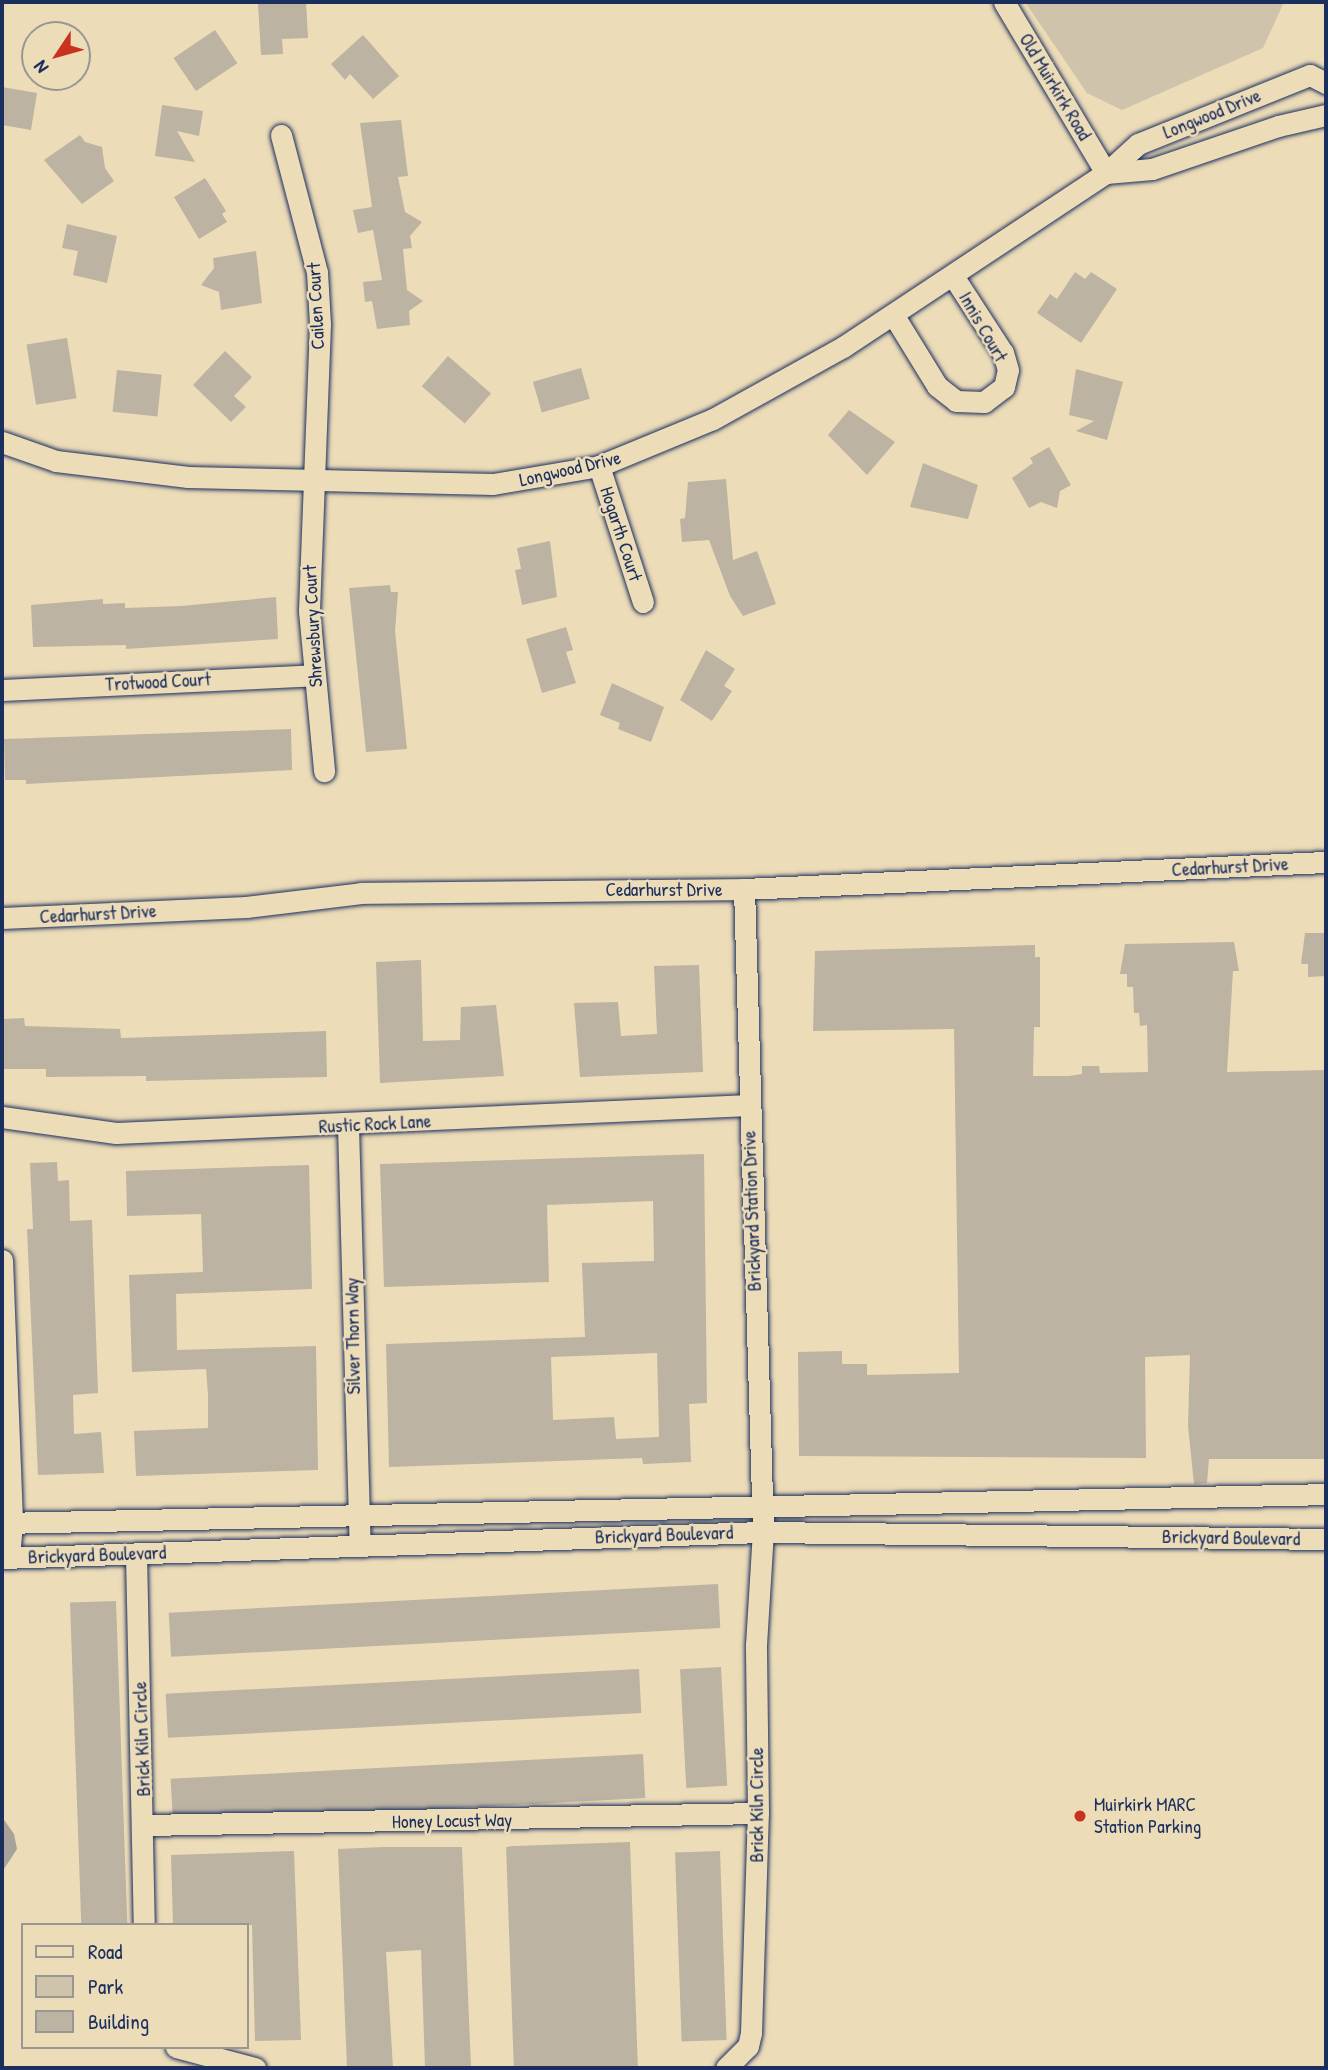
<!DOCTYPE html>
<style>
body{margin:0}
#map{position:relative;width:1328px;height:2070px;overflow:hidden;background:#eddcb8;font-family:"Patrick Hand",sans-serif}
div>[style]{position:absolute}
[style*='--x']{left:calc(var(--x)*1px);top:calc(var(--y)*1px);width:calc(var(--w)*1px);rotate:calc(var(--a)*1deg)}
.green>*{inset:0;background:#cfc3ab}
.water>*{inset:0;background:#a8a39a}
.building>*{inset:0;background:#bcb3a3;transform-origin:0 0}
.roads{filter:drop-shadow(0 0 2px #1b2f5e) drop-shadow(0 0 2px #1b2f5e)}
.street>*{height:21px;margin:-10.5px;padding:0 10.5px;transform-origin:10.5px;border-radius:10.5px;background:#eddcb8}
.dots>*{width:19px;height:19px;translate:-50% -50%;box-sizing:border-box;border:4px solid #eddcb8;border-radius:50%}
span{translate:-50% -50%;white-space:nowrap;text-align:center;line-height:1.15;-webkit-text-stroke:5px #eddcb8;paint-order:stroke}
.street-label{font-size:19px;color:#1b2f5e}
.poi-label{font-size:19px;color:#1b2f5e}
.left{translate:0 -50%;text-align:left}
.frame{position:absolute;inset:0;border:4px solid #1b2f5e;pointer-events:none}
.legend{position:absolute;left:21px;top:1923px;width:228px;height:126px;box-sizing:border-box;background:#eddcb8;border:2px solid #999794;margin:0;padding:9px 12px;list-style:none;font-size:21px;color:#1b2f5e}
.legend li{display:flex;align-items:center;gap:14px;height:35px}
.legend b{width:35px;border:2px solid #999794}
.north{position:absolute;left:21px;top:21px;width:70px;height:70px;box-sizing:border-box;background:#eddcb8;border:2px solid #999794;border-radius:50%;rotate:234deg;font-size:19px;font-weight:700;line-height:28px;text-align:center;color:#1b2f5e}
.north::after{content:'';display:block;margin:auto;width:24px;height:32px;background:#c8321e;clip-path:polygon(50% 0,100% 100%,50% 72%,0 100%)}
</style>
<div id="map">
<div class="green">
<div style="clip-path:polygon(1025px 2px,1284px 2px,1263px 48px,1122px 110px,1087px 93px)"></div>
</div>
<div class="water">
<div style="clip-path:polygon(2px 1817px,14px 1834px,17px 1849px,2px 1872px)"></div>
</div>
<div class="building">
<div style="clip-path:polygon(306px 2px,308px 38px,282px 39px,283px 54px,261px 55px,258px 4px)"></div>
<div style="left:215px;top:30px;width:40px;height:50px;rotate:56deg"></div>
<div style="clip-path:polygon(363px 35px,399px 76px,373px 99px,350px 74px,345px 80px,331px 64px)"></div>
<div style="clip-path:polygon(2px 87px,37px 93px,31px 130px,2px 125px)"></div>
<div style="clip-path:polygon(162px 105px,203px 111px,199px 136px,177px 131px,195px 162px,155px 156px)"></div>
<div style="clip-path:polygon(401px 120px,408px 176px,398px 177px,405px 212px,422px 222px,410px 236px,412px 248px,403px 249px,407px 290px,423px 301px,409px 311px,410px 325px,377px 329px,372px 301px,365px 302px,363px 282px,382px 280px,373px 230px,358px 233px,353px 210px,372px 207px,360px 123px)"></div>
<div style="clip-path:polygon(80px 135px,85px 142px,102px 147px,105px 168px,114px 181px,82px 204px,44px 160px)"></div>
<div style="clip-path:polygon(205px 178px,226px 211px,222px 214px,227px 222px,199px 239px,174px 197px)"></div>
<div style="clip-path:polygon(67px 224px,117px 236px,107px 283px,73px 275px,78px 251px,62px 248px)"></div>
<div style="clip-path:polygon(256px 251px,262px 303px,221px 310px,219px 292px,201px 285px,214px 268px,213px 258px)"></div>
<div style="clip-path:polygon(1075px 272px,1085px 279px,1091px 272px,1117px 289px,1081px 343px,1037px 313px,1050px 294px,1057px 299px)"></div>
<div style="left:67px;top:338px;width:61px;height:41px;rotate:81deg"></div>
<div style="clip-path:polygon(225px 351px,252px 377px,234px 396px,246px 407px,231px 422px,193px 385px)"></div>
<div style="left:448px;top:356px;width:57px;height:40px;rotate:41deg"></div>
<div style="left:581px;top:368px;width:32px;height:50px;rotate:74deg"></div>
<div style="clip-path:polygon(1076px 369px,1123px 382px,1107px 440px,1076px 431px,1094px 421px,1069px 415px)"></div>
<div style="left:117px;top:370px;width:45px;height:42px;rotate:6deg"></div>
<div style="clip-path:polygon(849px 410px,895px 442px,867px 475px,828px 435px)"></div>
<div style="clip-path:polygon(1049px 447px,1071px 485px,1060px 491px,1057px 508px,1041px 502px,1029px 508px,1012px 478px,1033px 463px,1030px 458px)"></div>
<div style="clip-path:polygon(923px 463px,978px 485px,968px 519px,910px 507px)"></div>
<div style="clip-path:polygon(726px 479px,733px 560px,757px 551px,776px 604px,743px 616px,730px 596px,709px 540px,682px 542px,680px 519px,685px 518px,688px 482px)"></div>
<div style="clip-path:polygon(550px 541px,557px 597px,522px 605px,515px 570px,521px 569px,517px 548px)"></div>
<div style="clip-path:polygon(390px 585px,391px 592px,398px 592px,395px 631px,407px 749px,366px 752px,349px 588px)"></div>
<div style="clip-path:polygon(276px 597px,278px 639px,126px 649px,126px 645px,33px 647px,31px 605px,103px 599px,103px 604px,125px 603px,125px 608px,181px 606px)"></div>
<div style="clip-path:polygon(566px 627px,573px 650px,566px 652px,576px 683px,542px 693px,526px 639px)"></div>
<div style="clip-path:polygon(706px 650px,735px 669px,724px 686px,732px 691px,712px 721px,680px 700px)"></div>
<div style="clip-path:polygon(612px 683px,664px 707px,651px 742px,618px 729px,620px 723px,600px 715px)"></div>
<div style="clip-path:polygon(291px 729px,292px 770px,26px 784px,26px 780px,5px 780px,4px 739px)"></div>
<div style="clip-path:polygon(1305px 933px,1326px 933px,1326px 976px,1308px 977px,1308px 964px,1301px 964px)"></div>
<div style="clip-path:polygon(1234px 942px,1239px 971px,1233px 971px,1227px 1072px,1326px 1070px,1326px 1459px,1209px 1459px,1207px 1483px,1194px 1484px,1188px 1426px,1190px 1355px,1145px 1357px,1146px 1458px,799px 1456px,798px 1352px,842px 1351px,842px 1364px,867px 1364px,867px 1375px,959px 1373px,954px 1029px,813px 1031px,815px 951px,1035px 945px,1035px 957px,1040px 957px,1040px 1027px,1034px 1027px,1033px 1076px,1069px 1076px,1082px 1074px,1082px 1066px,1099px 1066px,1100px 1073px,1148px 1072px,1147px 1025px,1140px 1026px,1139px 1013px,1134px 1013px,1133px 987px,1127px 987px,1127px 974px,1120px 974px,1125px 944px)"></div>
<div style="clip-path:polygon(421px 960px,423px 1041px,460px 1040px,461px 1007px,496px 1005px,504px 1076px,380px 1083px,376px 962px)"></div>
<div style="clip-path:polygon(699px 965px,703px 1072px,580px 1077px,574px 1003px,618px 1002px,621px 1036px,657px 1034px,654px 966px)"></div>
<div style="clip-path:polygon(24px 1018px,25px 1026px,120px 1029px,121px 1038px,326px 1031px,327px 1077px,146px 1081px,146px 1076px,46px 1077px,46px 1069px,2px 1069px,2px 1019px)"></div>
<div style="clip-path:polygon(evenodd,704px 1154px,707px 1403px,689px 1404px,691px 1462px,643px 1464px,642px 1458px,389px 1467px,386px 1344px,585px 1337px,582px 1263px,654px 1261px,653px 1201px,547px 1205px,549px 1282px,384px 1287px,380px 1164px,704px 1154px,657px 1353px,659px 1437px,616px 1439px,614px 1417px,553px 1420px,551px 1357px,657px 1353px)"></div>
<div style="clip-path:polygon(57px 1162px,58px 1181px,69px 1180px,70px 1221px,92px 1220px,98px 1393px,73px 1395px,74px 1434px,101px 1432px,104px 1473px,38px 1475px,27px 1229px,33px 1229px,30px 1163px)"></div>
<div style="clip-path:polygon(309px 1165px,312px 1289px,176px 1294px,177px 1350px,316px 1346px,318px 1470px,136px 1476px,134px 1431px,208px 1428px,208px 1395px,206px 1369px,132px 1372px,129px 1275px,203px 1272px,201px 1214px,127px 1216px,126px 1171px)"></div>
<div style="left:718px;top:1584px;width:44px;height:550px;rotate:87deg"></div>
<div style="left:116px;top:1601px;width:324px;height:46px;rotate:88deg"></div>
<div style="left:721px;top:1667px;width:119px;height:41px;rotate:87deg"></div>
<div style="left:639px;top:1669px;width:44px;height:474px;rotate:87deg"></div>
<div style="left:643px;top:1754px;width:44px;height:473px;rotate:87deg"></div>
<div style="left:630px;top:1842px;width:226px;height:124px;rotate:88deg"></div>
<div style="clip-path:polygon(384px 1847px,462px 1847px,471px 2068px,425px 2068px,421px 1950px,386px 1952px,393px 2068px,347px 2068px,338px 1849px)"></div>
<div style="clip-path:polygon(294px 1851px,301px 2040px,255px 2041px,252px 1925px,173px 1925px,171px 1855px)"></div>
<div style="left:720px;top:1851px;width:189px;height:45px;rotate:88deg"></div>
</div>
<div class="roads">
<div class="street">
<div style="--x:1004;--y:2;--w:199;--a:59.2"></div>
<div style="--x:281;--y:135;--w:142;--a:75.3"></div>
<div style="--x:317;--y:272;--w:52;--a:86.7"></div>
<div style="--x:320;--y:324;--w:287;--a:92.2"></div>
<div style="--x:309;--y:611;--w:161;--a:84.6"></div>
<div style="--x:1106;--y:173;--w:46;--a:-5"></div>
<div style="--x:1152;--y:169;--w:133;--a:-18.8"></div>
<div style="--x:1278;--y:126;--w:49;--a:-12.9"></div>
<div style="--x:894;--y:316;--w:82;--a:58.4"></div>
<div style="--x:937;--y:386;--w:24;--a:38"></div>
<div style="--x:956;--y:401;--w:28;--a:2"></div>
<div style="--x:984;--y:402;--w:25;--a:-37"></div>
<div style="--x:1004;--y:387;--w:17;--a:-77"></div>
<div style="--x:1008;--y:370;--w:18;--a:-106"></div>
<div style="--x:1003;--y:353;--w:92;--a:-123"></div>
<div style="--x:2;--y:442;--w:57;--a:19.4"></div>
<div style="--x:56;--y:461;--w:133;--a:6.9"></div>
<div style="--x:188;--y:477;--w:305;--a:1.3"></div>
<div style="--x:493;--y:484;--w:108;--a:-9.6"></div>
<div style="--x:599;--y:466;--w:123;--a:-22.4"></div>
<div style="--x:713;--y:419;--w:149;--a:-29"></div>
<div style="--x:843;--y:347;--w:315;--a:-33.5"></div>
<div style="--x:1106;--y:173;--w:43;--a:-42.2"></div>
<div style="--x:1138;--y:144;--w:185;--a:-21.9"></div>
<div style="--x:1310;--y:75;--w:18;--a:27"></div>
<div style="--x:599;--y:466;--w:143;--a:72.1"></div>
<div style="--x:2;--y:690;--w:313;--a:-2.7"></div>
<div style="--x:2;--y:918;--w:244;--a:-2.6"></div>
<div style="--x:246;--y:907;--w:116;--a:-6.9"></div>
<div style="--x:361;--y:893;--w:383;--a:-0.6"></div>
<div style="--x:744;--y:889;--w:583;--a:-2.66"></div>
<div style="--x:2;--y:1117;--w:115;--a:8"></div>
<div style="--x:116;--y:1133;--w:634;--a:-2.53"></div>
<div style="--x:348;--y:1126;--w:420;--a:88.4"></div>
<div style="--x:2;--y:1260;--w:263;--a:87.8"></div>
<div style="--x:12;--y:1523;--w:35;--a:95"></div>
<div style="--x:2;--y:1523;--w:1324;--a:-1.25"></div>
<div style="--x:136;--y:1554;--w:371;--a:88.8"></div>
<div style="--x:2;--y:1558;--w:761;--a:-1.96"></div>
<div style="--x:763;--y:1532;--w:563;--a:0.71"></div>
<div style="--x:145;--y:1825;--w:613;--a:-1.12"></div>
<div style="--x:176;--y:2047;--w:82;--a:14.9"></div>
<div style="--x:726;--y:2068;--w:31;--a:-45"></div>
<div style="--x:748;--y:2046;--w:13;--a:-77"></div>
<div style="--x:751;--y:2033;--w:220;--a:-88.2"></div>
<div style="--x:758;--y:1813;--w:168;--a:-90.7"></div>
<div style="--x:756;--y:1645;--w:113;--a:-86.5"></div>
<div style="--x:763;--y:1532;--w:643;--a:-91.69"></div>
</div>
</div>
<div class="dots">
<div style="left:1080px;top:1816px;background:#c8321e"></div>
</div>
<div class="street-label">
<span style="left:1055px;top:87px;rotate:59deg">Old Muirkirk Road</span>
<span style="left:1212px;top:114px;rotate:-22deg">Longwood Drive</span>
<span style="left:316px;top:306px;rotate:-93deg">Cailen Court</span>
<span style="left:983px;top:327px;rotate:60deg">Innis Court</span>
<span style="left:570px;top:469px;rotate:-13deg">Longwood Drive</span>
<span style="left:621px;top:534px;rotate:72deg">Hogarth Court</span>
<span style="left:313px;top:626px;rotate:-93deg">Shrewsbury Court</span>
<span style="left:158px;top:682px;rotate:-3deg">Trotwood Court</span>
<span style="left:1230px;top:867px;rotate:-3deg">Cedarhurst Drive</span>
<span style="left:664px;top:890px">Cedarhurst Drive</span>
<span style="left:98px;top:914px;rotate:-3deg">Cedarhurst Drive</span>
<span style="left:375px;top:1124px;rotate:-3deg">Rustic Rock Lane</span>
<span style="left:752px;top:1211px;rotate:-92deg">Brickyard Station Drive</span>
<span style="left:353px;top:1336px;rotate:-91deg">Silver Thorn Way</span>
<span style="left:664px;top:1535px;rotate:-2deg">Brickyard Boulevard</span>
<span style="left:1231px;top:1538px;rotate:1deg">Brickyard Boulevard</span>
<span style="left:97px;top:1555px;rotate:-2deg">Brickyard Boulevard</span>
<span style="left:142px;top:1739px;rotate:-92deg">Brick Kiln Circle</span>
<span style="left:757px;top:1805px;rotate:-90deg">Brick Kiln Circle</span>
<span style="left:452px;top:1821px;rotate:-1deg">Honey Locust Way</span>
</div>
<div class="poi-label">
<span class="left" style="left:1094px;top:1816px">Muirkirk MARC<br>Station Parking</span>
</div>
<div class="frame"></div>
<ul class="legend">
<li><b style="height:9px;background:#eddcb8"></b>Road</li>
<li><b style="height:19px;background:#cfc3ab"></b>Park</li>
<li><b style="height:19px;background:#bcb3a3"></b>Building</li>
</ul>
<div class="north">N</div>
</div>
